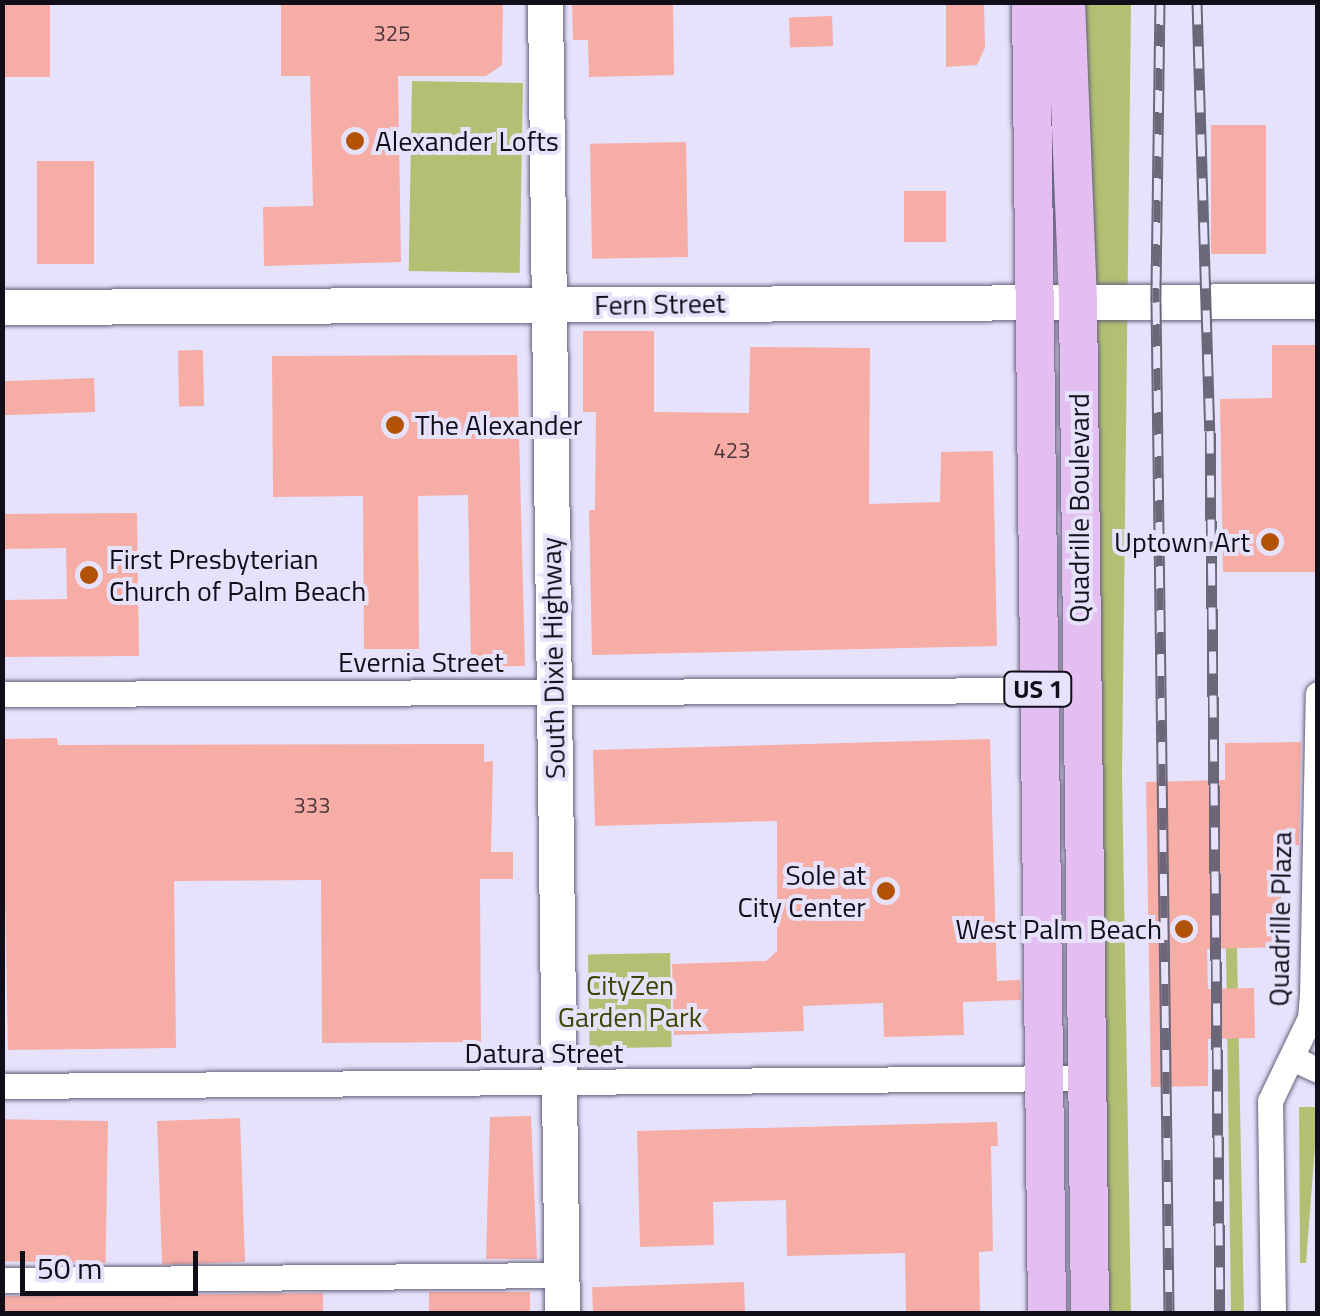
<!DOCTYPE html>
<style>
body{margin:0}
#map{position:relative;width:1320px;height:1316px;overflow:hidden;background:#e7e2fb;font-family:"Titillium Web",sans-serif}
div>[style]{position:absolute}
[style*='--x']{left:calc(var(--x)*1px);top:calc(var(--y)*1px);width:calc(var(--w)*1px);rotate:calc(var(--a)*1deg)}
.green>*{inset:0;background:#b2c073;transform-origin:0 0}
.building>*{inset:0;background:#f6ada6;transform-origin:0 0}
.roads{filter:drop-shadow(0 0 2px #655f7a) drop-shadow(0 0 2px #655f7a)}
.street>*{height:25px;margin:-12.5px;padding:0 12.5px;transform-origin:12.5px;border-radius:12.5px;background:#fff}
.secondary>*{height:35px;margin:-17.5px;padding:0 17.5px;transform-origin:17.5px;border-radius:17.5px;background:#fff}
.primary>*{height:38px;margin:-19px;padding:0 19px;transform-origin:19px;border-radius:19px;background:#e5bef1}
.rail>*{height:11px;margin-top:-5.5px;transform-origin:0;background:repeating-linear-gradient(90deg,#e7e2fb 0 22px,#6b6778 0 44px);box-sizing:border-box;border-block:2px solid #6b6778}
.dots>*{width:28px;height:28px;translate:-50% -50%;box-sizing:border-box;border:5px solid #e7e2fb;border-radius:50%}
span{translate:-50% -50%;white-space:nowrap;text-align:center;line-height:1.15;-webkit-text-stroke:8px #e7e2fb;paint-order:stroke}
.number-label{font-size:22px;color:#4a363c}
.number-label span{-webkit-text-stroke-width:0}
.shield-label span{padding:2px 8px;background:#e7e2fb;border:2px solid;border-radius:8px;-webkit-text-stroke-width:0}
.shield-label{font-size:25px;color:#110e19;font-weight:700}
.poi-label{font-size:28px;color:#110e19}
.left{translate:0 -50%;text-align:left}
.right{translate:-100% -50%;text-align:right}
.street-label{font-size:28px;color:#110e19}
.park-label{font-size:28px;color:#3c4502}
.frame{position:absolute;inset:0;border:5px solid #110e19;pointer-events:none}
.scale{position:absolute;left:20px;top:1251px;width:178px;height:45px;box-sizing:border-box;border:5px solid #110e19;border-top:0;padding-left:12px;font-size:30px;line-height:35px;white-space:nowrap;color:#110e19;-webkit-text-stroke:8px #e7e2fb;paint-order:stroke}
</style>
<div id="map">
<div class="green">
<div style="clip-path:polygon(1083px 3px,1131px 3px,1122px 775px,1131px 1314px,1102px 1313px)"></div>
<div style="left:412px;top:81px;width:111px;height:190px;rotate:1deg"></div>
<div style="clip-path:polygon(1226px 948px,1237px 948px,1244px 1314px,1231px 1313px)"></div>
<div style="left:670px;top:953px;width:94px;height:82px;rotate:89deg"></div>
<div style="clip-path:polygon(1299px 1107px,1318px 1107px,1306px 1263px,1300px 1263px)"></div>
</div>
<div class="building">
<div style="left:2px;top:2px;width:48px;height:75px"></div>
<div style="clip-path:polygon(281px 2px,503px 2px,502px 65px,486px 76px,398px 76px,401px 262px,264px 266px,263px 207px,313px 206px,310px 76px,281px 76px)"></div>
<div style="clip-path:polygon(572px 2px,673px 2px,674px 75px,589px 77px,588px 40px,573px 40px)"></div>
<div style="clip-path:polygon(946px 2px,984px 2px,985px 48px,977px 65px,946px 67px)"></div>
<div style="left:832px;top:16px;width:30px;height:43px;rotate:88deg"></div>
<div style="left:1211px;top:125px;width:55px;height:129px"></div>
<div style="left:686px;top:142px;width:115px;height:96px;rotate:89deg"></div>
<div style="left:37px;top:161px;width:57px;height:103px"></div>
<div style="left:904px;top:191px;width:42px;height:51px"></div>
<div style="clip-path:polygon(583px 331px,654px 331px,654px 412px,749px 413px,750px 347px,870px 348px,869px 504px,940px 502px,941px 452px,993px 451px,997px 646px,592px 655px,589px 510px,595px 510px,596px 412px,583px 412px)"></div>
<div style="clip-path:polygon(1272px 345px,1318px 345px,1318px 572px,1223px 572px,1220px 399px,1272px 398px)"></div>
<div style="left:203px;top:350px;width:56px;height:25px;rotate:89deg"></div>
<div style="clip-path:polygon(517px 355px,525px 666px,471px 667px,468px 495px,418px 496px,419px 649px,364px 649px,363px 496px,273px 497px,272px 356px)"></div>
<div style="left:94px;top:378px;width:34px;height:92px;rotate:88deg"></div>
<div style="clip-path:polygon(137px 513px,139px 656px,2px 657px,2px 600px,67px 599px,66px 548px,2px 549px,2px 514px)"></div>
<div style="clip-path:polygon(57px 738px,58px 745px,484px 744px,484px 762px,493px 761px,491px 852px,513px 852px,513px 879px,480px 879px,481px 1042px,322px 1043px,321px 880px,174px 881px,176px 1048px,8px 1050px,2px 739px)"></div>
<div style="clip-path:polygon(990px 739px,997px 981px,1020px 980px,1021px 1000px,963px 1002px,964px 1035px,884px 1037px,883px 1003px,803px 1006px,804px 1031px,674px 1035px,672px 964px,766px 961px,777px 951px,777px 821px,595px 826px,593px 750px)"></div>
<div style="clip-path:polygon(1301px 742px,1299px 845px,1281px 846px,1281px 947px,1207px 949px,1208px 989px,1254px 988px,1255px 1038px,1208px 1039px,1208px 1086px,1151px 1087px,1146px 782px,1225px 780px,1225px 743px)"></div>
<div style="clip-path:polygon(531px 1116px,537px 1259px,486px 1259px,490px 1117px)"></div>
<div style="left:240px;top:1118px;width:144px;height:83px;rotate:88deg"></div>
<div style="left:108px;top:1121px;width:142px;height:106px;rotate:91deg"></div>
<div style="clip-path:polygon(997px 1122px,998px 1146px,991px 1146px,993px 1251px,979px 1252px,980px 1314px,906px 1314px,905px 1253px,787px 1256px,786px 1200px,713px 1202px,714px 1245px,640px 1247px,637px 1131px)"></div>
<div style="left:744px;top:1282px;width:32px;height:152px;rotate:88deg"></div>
<div style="left:429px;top:1292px;width:101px;height:22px"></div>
<div style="clip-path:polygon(323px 1293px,323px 1314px,4px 1314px,3px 1296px)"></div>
</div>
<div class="roads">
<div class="street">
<div style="--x:2;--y:694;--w:1078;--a:-0.21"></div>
<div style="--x:1292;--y:1058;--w:29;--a:25"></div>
<div style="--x:2;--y:1086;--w:1084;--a:-0.42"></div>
<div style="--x:2;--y:1280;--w:559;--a:-0.51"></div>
<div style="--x:1273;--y:1314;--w:213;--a:-90.8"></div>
<div style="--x:1270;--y:1101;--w:92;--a:-64.3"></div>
<div style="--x:1310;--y:1018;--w:21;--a:-85"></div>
<div style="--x:1312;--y:997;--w:303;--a:-88.9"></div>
</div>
<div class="secondary">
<div style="--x:545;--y:2;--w:1312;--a:89.26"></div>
<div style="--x:2;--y:307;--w:1316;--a:-0.26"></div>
</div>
<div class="primary">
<div style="--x:1031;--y:2;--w:1312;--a:89.3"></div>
<div style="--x:1066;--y:2;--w:298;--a:87.7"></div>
<div style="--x:1078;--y:300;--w:1014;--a:89.32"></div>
</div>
</div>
<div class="rail">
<div style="--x:1160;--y:2;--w:300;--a:90.8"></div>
<div style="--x:1156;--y:302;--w:1012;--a:89.26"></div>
<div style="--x:1197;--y:2;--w:429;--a:88.3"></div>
<div style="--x:1210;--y:431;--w:883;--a:89.35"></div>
</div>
<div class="dots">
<div style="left:355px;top:141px;background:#b15207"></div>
<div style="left:395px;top:425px;background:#b15207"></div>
<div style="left:1270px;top:542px;background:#b15207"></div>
<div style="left:89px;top:575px;background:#b15207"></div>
<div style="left:886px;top:891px;background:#b15207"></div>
<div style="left:1184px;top:929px;background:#b15207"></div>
</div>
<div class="number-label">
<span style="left:392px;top:34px">325</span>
<span style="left:732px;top:451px">423</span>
<span style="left:312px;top:806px">333</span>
</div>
<div class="shield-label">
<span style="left:1038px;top:689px">US 1</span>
</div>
<div class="poi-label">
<span class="left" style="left:375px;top:141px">Alexander Lofts</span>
<span class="left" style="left:415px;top:425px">The Alexander</span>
<span class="right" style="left:1250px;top:542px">Uptown Art</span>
<span class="left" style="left:109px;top:575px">First Presbyterian<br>Church of Palm Beach</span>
<span class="right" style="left:866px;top:891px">Sole at<br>City Center</span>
<span class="right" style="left:1162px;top:929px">West Palm Beach</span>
</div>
<div class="street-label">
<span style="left:660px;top:304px;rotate:-1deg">Fern Street</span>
<span style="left:1079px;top:508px;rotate:-90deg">Quadrille Boulevard</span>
<span style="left:553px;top:658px;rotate:-91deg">South Dixie Highway</span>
<span style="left:421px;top:662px">Evernia Street</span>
<span style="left:1280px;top:919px;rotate:-89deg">Quadrille Plaza</span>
<span style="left:544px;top:1053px">Datura Street</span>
</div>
<div class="park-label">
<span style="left:630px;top:1001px">CityZen<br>Garden Park</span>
</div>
<div class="frame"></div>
<div class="scale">50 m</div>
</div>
